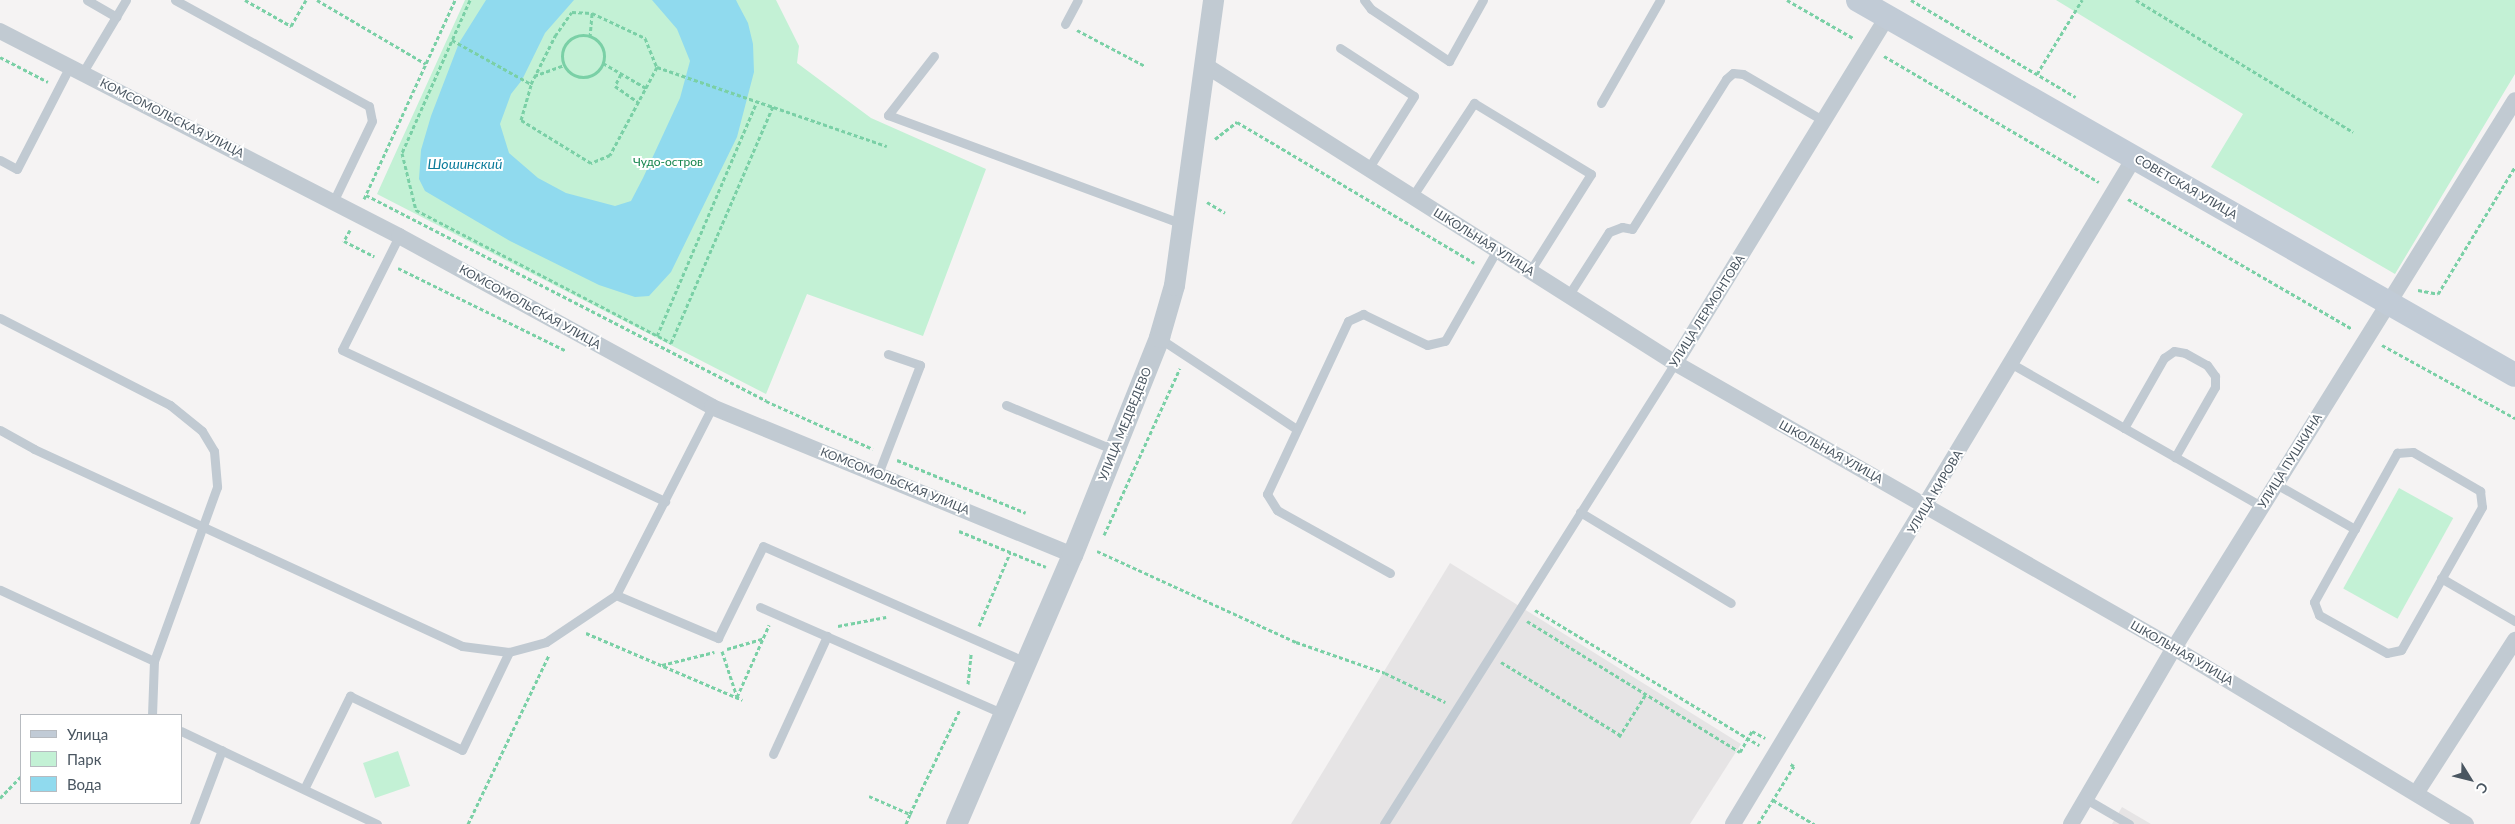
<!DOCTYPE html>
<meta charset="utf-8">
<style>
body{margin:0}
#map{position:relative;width:2515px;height:824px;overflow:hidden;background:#f5f3f3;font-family:Lato,sans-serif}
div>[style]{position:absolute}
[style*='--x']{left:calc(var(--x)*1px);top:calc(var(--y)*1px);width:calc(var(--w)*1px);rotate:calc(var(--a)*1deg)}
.education>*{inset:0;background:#e6e4e5}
.green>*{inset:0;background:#c3f1d5;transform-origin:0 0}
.water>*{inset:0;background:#90daee}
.path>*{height:3px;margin-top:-1.5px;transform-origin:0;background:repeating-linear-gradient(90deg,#7ad0a6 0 4px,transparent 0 6.5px)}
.path>.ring{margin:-1.5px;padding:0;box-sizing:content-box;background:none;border:3px solid #7ad0a6;border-radius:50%}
.service>*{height:9px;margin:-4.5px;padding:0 4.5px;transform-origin:4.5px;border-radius:4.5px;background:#c1cad2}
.minor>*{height:16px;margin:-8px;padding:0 8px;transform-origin:8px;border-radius:8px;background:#c1cad2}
.tertiary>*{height:21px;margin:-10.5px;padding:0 10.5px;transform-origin:10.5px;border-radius:10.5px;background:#c1cad2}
.secondary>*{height:24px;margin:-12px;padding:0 12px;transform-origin:12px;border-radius:12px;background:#c1cbd6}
span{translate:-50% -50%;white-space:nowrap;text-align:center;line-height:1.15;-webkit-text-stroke:4px #fff;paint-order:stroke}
.street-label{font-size:12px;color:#4a5661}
.park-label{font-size:12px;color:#17864f}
.water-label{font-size:14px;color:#0c7c9b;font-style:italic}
.legend{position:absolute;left:20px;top:714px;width:162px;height:90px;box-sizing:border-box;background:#fff;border:1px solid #b7bbc0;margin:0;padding:6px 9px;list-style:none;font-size:15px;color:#4a5661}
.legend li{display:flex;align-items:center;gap:10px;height:25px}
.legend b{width:25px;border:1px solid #b7bbc0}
.north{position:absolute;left:2445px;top:754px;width:50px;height:50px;-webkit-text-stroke:4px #fff;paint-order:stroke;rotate:126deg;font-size:14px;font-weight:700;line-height:20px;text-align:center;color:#4a5661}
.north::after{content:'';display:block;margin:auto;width:18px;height:22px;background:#4a5661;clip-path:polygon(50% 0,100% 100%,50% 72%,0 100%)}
</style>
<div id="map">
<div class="education">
<div style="clip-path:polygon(1450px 563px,1741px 744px,1690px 824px,1291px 824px)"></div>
<div style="clip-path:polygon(2122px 807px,2151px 824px,2112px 824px)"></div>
</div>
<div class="green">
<div style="clip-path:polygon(465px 0,776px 0,799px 46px,797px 63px,871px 118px,986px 169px,923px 336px,807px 294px,766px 394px,377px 194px)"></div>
<div style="clip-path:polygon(2056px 0,2515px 0,2515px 74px,2395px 274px,2211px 167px,2243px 114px)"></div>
<div style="left:2399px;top:488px;width:62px;height:115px;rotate:29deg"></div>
<div style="left:398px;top:751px;width:37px;height:37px;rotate:71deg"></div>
</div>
<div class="water">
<div style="clip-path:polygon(486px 0,574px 0,545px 33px,522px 80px,511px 94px,500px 124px,509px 153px,538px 178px,566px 193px,615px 206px,631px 201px,643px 178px,680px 98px,690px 61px,677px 29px,652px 0,736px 0,739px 6px,748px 23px,753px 44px,754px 72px,737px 137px,671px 272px,649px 296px,635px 297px,599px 285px,510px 241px,425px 191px,419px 179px,421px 150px,431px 116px,459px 43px)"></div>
</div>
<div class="path">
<div style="--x:245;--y:0;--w:53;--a:29.5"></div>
<div style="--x:291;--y:26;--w:30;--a:-60"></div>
<div style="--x:317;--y:0;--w:126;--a:30.4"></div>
<div style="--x:470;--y:0;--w:167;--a:114"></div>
<div style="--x:402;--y:153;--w:59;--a:76.2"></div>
<div style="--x:416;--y:210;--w:288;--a:27.5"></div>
<div style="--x:671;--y:343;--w:258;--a:-66.7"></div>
<div style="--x:1787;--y:0;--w:76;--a:29.9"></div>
<div style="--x:1911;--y:0;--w:191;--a:30.5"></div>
<div style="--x:2136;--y:0;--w:254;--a:31.3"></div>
<div style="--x:1077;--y:30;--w:77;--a:27.9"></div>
<div class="ring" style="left:562px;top:35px;width:39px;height:39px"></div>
<div style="--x:590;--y:37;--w:24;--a:-85"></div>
<div style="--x:452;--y:40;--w:90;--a:29.1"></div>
<div style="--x:1884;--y:56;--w:249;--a:30.4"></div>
<div style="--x:0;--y:57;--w:54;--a:27.5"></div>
<div style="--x:603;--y:63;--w:50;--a:30.2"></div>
<div style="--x:657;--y:67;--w:100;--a:118.1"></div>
<div style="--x:610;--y:155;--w:21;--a:157"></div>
<div style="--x:591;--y:163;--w:82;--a:-148.4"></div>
<div style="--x:521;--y:120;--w:37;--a:-74"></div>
<div style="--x:531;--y:84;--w:54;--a:-63.4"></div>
<div style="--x:555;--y:36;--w:29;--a:-55"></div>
<div style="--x:572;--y:12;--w:20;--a:3"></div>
<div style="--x:592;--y:13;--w:59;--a:25.3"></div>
<div style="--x:645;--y:38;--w:31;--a:68"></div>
<div style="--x:657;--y:67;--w:243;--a:19"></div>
<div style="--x:621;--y:74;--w:13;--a:117"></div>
<div style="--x:615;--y:86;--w:28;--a:35"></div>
<div style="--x:2037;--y:74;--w:87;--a:-58.7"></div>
<div style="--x:534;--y:76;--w:32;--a:-20"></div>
<div style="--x:1215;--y:139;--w:28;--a:-38"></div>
<div style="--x:1237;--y:122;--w:276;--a:30.7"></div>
<div style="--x:366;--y:195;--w:450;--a:27.2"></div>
<div style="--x:766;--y:401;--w:117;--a:24.2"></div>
<div style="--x:364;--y:199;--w:219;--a:-65.4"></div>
<div style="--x:2128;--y:199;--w:259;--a:30.1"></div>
<div style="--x:1207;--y:202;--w:21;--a:31"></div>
<div style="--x:350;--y:230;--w:13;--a:119"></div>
<div style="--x:344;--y:241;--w:34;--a:27"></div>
<div style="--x:398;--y:268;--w:186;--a:26.2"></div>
<div style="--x:2418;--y:290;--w:20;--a:11"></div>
<div style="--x:2438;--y:294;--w:149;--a:-58.8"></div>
<div style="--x:657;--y:336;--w:255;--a:-66.9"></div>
<div style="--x:2382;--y:345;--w:152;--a:28.8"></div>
<div style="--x:897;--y:460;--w:139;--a:22.3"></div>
<div style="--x:959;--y:531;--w:94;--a:22.5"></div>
<div style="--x:1104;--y:535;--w:183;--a:-65.5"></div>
<div style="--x:1097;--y:551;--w:219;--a:24.6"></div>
<div style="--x:1296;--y:642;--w:94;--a:19.2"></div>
<div style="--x:1385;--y:673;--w:67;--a:25.8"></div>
<div style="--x:1535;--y:610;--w:262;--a:31.1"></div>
<div style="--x:1527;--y:621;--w:250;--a:31.6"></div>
<div style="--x:1740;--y:752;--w:24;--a:-60"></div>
<div style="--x:1752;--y:731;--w:15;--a:28"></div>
<div style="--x:838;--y:626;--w:49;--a:-10.6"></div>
<div style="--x:979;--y:626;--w:79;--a:-67"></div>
<div style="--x:586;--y:633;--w:170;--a:23.2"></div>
<div style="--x:727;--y:649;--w:37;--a:-16"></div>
<div style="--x:722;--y:651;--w:48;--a:71.9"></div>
<div style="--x:1501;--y:662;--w:140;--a:31.5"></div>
<div style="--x:662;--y:665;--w:54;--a:-14"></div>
<div style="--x:968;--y:684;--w:31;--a:-84"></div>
<div style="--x:737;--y:697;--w:79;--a:-66"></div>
<div style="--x:1619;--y:737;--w:51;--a:-57.9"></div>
<div style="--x:869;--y:796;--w:45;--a:23.7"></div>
<div style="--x:910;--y:814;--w:116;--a:-64.5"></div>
<div style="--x:0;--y:798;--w:30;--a:-46"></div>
<div style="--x:1773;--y:800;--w:48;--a:30.3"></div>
<div style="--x:468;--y:824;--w:187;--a:-64.4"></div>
<div style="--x:906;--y:824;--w:11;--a:-68"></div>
<div style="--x:1758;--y:824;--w:68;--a:-58.2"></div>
<div style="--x:1794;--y:766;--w:4;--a:-153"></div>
</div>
<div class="service">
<div style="--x:87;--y:0;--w:34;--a:30"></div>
<div style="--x:175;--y:0;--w:221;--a:28.7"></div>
<div style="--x:369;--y:106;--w:15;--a:79"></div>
<div style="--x:372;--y:121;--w:90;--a:115.7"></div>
<div style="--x:1364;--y:0;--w:11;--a:52"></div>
<div style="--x:1371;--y:9;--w:94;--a:33.7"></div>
<div style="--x:1449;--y:61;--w:70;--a:-60.9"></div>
<div style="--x:1065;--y:24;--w:27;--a:-62"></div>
<div style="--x:1340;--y:48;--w:88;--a:33"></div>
<div style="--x:1414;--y:96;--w:86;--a:122.2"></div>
<div style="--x:934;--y:56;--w:75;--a:127.9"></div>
<div style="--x:888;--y:115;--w:314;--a:20.3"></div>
<div style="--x:83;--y:72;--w:84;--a:-59.2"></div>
<div style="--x:1601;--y:103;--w:119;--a:-60.2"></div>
<div style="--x:0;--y:160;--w:19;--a:28"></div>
<div style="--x:17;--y:169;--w:116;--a:-62.8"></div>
<div style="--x:1412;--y:197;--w:113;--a:-56.6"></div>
<div style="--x:1474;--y:103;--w:137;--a:31.3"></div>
<div style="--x:1591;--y:174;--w:115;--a:122.2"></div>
<div style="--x:399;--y:236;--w:127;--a:116.6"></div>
<div style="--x:342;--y:350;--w:357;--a:25.1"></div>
<div style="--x:1568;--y:296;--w:76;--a:-57.4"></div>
<div style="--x:1609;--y:232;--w:14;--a:-21"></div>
<div style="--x:1622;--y:227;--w:10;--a:11"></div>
<div style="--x:1632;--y:229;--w:177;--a:-57.9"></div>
<div style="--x:1726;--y:79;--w:9;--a:-41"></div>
<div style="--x:1733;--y:73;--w:10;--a:6"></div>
<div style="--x:1743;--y:74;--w:94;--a:30.1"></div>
<div style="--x:0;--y:318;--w:191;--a:27.1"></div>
<div style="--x:170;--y:405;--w:41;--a:39.1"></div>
<div style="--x:202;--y:431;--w:23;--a:59"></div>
<div style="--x:214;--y:451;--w:36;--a:85"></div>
<div style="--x:217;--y:487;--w:185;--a:109.9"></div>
<div style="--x:154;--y:661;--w:170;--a:-155.2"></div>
<div style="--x:1159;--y:338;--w:163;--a:33.5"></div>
<div style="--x:2012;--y:364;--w:287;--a:29.7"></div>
<div style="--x:1006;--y:405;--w:117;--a:22.6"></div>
<div style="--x:2124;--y:428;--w:81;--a:-60.3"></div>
<div style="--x:2164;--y:358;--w:12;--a:-35"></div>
<div style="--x:2174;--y:351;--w:11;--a:10"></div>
<div style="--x:2185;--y:353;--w:25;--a:29"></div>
<div style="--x:2207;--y:365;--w:14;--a:54"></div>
<div style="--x:2215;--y:376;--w:11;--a:90"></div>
<div style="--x:2215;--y:387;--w:81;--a:119.7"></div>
<div style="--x:0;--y:430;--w:39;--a:29"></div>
<div style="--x:34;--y:449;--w:471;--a:24.7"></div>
<div style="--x:462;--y:646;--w:47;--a:7.3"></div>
<div style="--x:509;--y:652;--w:38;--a:-15"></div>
<div style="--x:546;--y:642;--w:84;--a:-33.9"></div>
<div style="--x:616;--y:595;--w:211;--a:-62.9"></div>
<div style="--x:2413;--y:452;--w:78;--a:30.2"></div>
<div style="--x:2480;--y:491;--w:16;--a:83"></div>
<div style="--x:2482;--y:507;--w:164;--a:119.5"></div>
<div style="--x:2401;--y:650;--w:14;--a:168"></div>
<div style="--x:2387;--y:653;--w:78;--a:-150.8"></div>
<div style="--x:2319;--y:615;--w:14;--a:-111"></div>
<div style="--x:2314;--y:602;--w:171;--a:-60.9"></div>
<div style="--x:2397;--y:453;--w:16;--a:-4"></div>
<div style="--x:878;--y:474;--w:117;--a:-68.9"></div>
<div style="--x:920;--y:365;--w:34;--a:-161"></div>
<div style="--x:2276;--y:484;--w:91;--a:29.7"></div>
<div style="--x:1580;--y:512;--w:176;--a:31.1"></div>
<div style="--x:1390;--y:573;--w:129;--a:-150.9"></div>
<div style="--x:1277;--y:510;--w:19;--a:-122"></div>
<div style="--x:1267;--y:494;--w:191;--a:-64.9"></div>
<div style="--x:1348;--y:321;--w:17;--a:-25"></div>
<div style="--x:1363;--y:314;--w:71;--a:25.8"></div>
<div style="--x:1427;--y:345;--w:18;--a:-13"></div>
<div style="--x:1445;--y:341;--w:105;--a:-60.3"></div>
<div style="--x:2441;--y:578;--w:86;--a:30.2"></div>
<div style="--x:616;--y:595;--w:111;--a:22.9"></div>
<div style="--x:718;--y:638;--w:102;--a:-63.9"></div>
<div style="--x:763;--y:546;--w:287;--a:23.8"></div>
<div style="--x:760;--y:607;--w:266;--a:23.7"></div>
<div style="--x:152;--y:715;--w:54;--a:-87.9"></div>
<div style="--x:181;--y:731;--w:217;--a:25.4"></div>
<div style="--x:773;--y:754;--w:130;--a:-65.4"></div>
<div style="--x:305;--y:787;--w:102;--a:-63.7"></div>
<div style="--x:350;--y:696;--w:124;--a:25.7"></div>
<div style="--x:462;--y:750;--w:109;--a:-64.4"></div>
<div style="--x:2086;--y:799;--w:50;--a:30.2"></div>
<div style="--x:194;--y:824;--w:79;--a:-69.3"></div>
<div style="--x:1384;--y:824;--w:545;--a:-57.74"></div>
</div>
<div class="minor">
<div style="--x:0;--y:31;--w:449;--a:27.2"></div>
<div style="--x:399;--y:236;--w:357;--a:28.6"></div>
<div style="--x:712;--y:407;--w:389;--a:22.3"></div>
<div style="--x:1205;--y:65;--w:557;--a:32.38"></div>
<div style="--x:1675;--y:363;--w:575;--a:29.73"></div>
<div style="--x:2174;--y:648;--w:341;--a:31.1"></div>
<div style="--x:1675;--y:363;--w:406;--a:-58.5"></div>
<div style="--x:2417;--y:792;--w:181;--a:-57.2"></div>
<div style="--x:1733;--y:824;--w:777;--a:-58.95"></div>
<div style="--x:2071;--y:824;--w:204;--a:-59.7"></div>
<div style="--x:2174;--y:648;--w:645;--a:-58.11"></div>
</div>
<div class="tertiary">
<div style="--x:956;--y:824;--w:293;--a:-66.7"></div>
<div style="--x:1072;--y:555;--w:235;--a:-68.2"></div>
<div style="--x:1159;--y:337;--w:54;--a:-73.9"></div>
<div style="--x:1174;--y:285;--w:288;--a:-82.2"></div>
</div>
<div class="secondary">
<div style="--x:1858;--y:0;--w:756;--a:29.72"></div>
</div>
<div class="street-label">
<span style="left:172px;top:118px;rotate:27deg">КОМСОМОЛЬСКАЯ УЛИЦА</span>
<span style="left:2186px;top:187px;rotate:30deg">СОВЕТСКАЯ УЛИЦА</span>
<span style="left:1484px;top:242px;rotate:32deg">ШКОЛЬНАЯ УЛИЦА</span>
<span style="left:530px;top:307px;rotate:29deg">КОМСОМОЛЬСКАЯ УЛИЦА</span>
<span style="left:1707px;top:311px;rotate:-58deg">УЛИЦА ЛЕРМОНТОВА</span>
<span style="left:1125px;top:424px;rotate:-68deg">УЛИЦА МЕДВЕДЕВО</span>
<span style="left:1831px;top:452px;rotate:29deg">ШКОЛЬНАЯ УЛИЦА</span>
<span style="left:2290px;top:461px;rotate:-58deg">УЛИЦА ПУШКИНА</span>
<span style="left:895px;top:481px;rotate:22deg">КОМСОМОЛЬСКАЯ УЛИЦА</span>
<span style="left:1935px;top:492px;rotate:-59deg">УЛИЦА КИРОВА</span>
<span style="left:2182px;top:653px;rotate:30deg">ШКОЛЬНАЯ УЛИЦА</span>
</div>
<div class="park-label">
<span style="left:668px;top:162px">Чудо-остров</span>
</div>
<div class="water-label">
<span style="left:465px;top:164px">Шошинский</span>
</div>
<ul class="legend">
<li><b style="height:6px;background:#c1cbd6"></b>Улица</li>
<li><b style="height:14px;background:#c3f1d5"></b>Парк</li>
<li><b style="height:14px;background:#90daee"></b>Вода</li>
</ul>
<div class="north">С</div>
</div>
